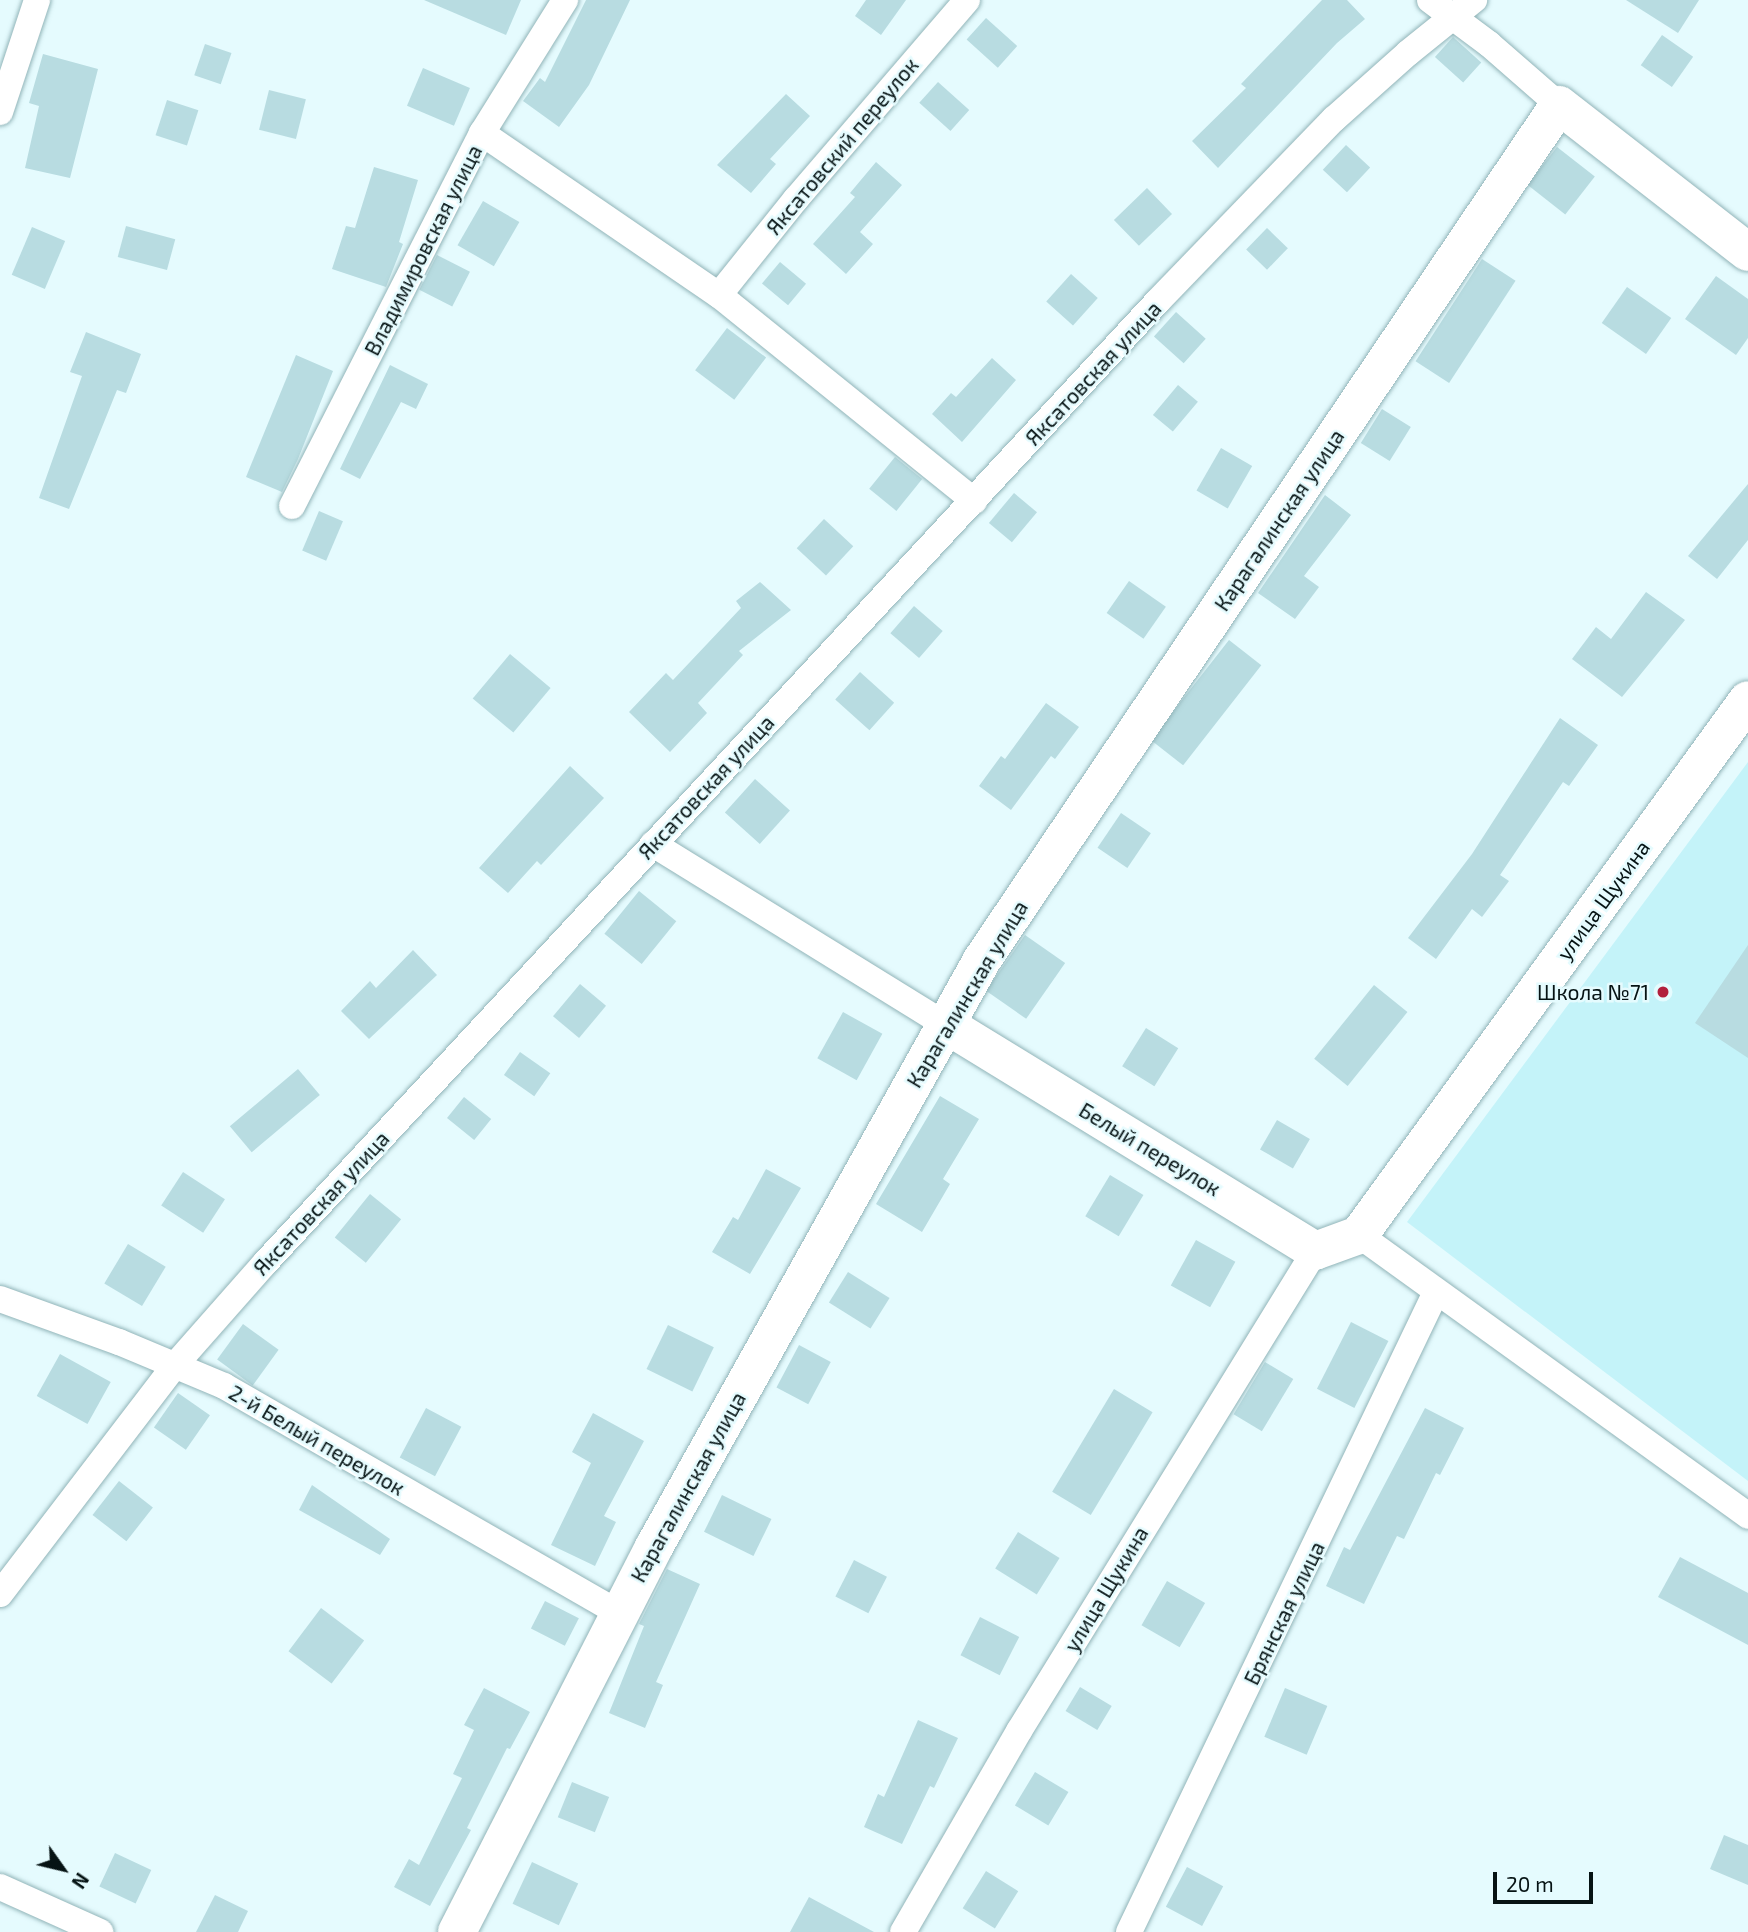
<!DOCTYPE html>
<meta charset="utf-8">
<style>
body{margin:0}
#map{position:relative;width:1748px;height:1932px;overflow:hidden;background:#e5fbfe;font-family:"Exo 2",sans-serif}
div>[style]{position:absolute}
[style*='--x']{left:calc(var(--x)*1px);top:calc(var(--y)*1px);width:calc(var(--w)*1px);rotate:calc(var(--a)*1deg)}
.built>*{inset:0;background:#c4f3f9}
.building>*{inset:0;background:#b8dce1;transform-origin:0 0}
.roads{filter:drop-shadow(0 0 2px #91b4b8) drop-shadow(0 0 2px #91b4b8)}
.street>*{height:26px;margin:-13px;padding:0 13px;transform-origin:13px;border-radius:13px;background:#fff}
.secondary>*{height:38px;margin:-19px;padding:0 19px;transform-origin:19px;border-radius:19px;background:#fff}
.dots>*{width:19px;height:19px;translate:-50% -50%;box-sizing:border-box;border:4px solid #e5fbfe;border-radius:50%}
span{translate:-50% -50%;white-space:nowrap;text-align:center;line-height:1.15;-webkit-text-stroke:5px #e5fbfe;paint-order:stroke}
.street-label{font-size:21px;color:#061314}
.poi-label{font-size:21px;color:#061314}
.right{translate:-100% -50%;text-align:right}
.north{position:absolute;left:28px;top:1834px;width:70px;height:70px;-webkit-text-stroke:5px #e5fbfe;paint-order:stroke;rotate:124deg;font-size:19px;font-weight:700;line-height:28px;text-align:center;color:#061314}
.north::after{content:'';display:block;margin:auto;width:24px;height:32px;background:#061314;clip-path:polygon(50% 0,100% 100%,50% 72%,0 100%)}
.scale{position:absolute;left:1493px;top:1872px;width:100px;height:32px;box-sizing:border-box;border:4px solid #061314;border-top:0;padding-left:9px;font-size:21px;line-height:24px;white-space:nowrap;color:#061314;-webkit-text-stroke:5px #e5fbfe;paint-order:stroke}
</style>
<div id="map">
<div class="built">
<div style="clip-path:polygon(1748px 762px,1748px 1481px,1407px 1222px)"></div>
</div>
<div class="building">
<div style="clip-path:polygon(424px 0,521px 0,506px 35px)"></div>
<div style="clip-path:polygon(586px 0,630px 0,589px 85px,559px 127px,523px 101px,540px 78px,545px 82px)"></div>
<div style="clip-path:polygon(866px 0,906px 0,881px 35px,855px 16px)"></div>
<div style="clip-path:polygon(1322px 0,1347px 0,1365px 19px,1337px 43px,1218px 168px,1192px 141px,1246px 88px,1241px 84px)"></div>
<div style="clip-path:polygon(1626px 0,1699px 0,1678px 33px)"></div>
<div style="left:986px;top:18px;width:42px;height:29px;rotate:42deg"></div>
<div style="left:1662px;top:35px;width:38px;height:37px;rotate:35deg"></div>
<div style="left:1453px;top:37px;width:38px;height:27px;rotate:42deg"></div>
<div style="left:205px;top:44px;width:28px;height:33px;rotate:19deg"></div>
<div style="clip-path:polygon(43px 54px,98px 69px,70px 178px,25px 168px,39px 106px,29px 103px)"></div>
<div style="left:423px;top:68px;width:51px;height:41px;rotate:23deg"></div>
<div style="left:938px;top:82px;width:42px;height:28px;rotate:42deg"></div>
<div style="left:269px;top:90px;width:38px;height:41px;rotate:14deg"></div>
<div style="clip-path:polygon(786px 94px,810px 116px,770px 159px,776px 164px,751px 193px,717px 165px)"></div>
<div style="left:167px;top:100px;width:33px;height:37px;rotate:18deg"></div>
<div style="left:1346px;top:145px;width:33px;height:34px;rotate:43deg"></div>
<div style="left:1557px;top:147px;width:48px;height:48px;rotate:38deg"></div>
<div style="clip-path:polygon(876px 162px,902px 185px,860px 232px,873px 244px,846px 274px,813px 244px,855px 197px,850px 193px)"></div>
<div style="clip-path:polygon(374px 167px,418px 180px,399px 242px,403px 244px,386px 287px,332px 269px,346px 226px,355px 228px)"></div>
<div style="left:1147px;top:188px;width:36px;height:46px;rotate:46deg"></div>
<div style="left:483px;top:201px;width:42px;height:51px;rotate:30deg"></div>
<div style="left:126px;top:226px;width:51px;height:32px;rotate:15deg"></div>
<div style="left:32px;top:227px;width:36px;height:52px;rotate:23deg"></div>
<div style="left:1267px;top:228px;width:29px;height:30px;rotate:44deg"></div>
<div style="left:437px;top:255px;width:37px;height:39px;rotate:27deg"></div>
<div style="left:1482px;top:259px;width:40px;height:122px;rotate:33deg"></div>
<div style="left:780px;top:262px;width:34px;height:28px;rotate:40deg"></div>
<div style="left:1071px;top:274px;width:36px;height:37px;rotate:42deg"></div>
<div style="clip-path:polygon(1716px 276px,1748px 299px,1748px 338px,1736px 355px,1685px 319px)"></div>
<div style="left:1627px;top:287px;width:54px;height:44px;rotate:35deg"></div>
<div style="left:1176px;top:312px;width:40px;height:33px;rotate:42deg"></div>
<div style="left:727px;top:328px;width:49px;height:53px;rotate:37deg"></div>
<div style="clip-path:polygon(86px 332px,141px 354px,126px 393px,117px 390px,69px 509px,39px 498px,82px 376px,70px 372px)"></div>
<div style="clip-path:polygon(296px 355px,333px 371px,298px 459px,282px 492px,246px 477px)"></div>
<div style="clip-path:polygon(992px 358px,1016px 380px,962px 442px,932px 414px,951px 393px,956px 397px)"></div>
<div style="clip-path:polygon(390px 365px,428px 384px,416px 409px,401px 402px,360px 479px,340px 469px)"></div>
<div style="left:1178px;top:385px;width:26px;height:39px;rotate:40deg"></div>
<div style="left:1382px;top:409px;width:34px;height:40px;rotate:32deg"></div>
<div style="left:1221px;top:448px;width:36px;height:49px;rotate:30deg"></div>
<div style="left:895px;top:457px;width:35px;height:41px;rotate:39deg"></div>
<div style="clip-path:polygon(1748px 484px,1748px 540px,1717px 579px,1688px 556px)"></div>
<div style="left:1014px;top:493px;width:30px;height:39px;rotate:40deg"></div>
<div style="clip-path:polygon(1325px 495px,1351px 515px,1304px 576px,1319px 587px,1295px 619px,1258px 593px)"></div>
<div style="left:319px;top:511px;width:26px;height:43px;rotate:23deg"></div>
<div style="left:824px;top:519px;width:40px;height:40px;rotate:43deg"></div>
<div style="left:1129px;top:581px;width:45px;height:39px;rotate:35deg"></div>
<div style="clip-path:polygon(760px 582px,791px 610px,739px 651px,743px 655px,698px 703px,707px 713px,670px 752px,629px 712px,666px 673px,673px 680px,741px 608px,736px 601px)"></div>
<div style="clip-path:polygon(1646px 592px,1685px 620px,1622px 697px,1572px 659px,1596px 627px,1611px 639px)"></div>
<div style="left:914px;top:606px;width:38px;height:36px;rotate:41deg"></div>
<div style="left:1229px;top:640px;width:41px;height:127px;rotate:38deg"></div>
<div style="left:510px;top:654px;width:53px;height:58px;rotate:40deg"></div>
<div style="left:860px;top:672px;width:46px;height:37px;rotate:42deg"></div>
<div style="clip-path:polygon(1046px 703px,1079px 727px,1055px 759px,1051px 756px,1011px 810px,979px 786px,1001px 756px,1005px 759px)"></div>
<div style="clip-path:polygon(1560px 718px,1598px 745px,1569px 786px,1563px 782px,1500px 875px,1509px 881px,1482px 917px,1472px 909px,1436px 959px,1408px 938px,1472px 854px)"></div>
<div style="clip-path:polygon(570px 766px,604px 798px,541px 865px,537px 861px,508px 893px,479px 868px)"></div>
<div style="left:755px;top:779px;width:47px;height:45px;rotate:42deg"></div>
<div style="left:1121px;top:813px;width:36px;height:42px;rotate:34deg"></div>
<div style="left:639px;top:891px;width:48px;height:55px;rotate:39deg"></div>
<div style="left:1025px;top:935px;width:49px;height:68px;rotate:35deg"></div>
<div style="clip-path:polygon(1748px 945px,1748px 1058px,1695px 1023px)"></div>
<div style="clip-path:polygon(413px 950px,437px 975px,369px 1039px,341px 1011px,370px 981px,376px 988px)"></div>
<div style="left:580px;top:984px;width:34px;height:42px;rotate:40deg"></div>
<div style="left:1374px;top:985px;width:43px;height:95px;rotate:39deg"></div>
<div style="left:843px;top:1012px;width:45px;height:53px;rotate:29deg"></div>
<div style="left:1146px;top:1028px;width:38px;height:45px;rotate:32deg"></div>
<div style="left:520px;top:1052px;width:37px;height:28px;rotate:35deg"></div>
<div style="left:298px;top:1069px;width:34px;height:89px;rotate:50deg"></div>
<div style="clip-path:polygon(940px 1096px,979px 1119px,943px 1179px,950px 1184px,922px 1232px,876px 1204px)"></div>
<div style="left:464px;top:1097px;width:35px;height:27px;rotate:39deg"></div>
<div style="left:1277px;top:1120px;width:38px;height:34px;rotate:30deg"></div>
<div style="clip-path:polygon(766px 1169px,801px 1188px,750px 1274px,712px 1252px,733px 1217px,738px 1220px)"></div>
<div style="left:183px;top:1172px;width:50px;height:40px;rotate:33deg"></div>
<div style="left:1110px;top:1175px;width:39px;height:48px;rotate:31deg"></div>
<div style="left:370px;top:1194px;width:40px;height:56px;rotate:39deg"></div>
<div style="left:1196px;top:1240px;width:45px;height:52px;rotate:29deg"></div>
<div style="left:128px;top:1244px;width:44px;height:46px;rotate:31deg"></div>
<div style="left:848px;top:1272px;width:49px;height:36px;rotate:32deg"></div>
<div style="left:1351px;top:1322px;width:42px;height:75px;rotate:27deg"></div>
<div style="left:243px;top:1324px;width:44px;height:44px;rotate:36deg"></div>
<div style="left:668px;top:1325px;width:51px;height:49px;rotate:26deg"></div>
<div style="left:799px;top:1345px;width:36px;height:48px;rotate:28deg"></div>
<div style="left:60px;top:1354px;width:58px;height:48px;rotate:29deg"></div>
<div style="left:1265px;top:1362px;width:33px;height:61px;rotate:31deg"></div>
<div style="left:1114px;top:1389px;width:45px;height:120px;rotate:31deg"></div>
<div style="left:178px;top:1393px;width:39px;height:42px;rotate:35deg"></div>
<div style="left:426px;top:1408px;width:40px;height:56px;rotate:28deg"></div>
<div style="clip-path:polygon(1425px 1408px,1464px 1428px,1440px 1475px,1436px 1473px,1404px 1539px,1397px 1536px,1364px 1604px,1326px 1586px,1344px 1547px,1350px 1550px)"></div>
<div style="clip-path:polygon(593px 1413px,644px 1441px,604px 1516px,616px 1522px,595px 1566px,551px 1545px,591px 1463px,572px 1452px)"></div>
<div style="left:119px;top:1481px;width:43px;height:43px;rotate:38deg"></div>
<div style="clip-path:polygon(312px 1485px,390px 1539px,380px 1555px,299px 1510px)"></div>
<div style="left:722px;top:1495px;width:55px;height:41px;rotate:26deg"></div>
<div style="left:1018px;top:1532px;width:49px;height:43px;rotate:32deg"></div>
<div style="clip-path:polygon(1680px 1557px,1748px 1593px,1748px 1645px,1658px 1597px)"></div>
<div style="left:854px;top:1560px;width:37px;height:41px;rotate:27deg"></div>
<div style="clip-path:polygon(667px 1569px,700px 1584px,656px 1682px,663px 1685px,645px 1728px,609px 1713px,644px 1626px,639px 1624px)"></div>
<div style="left:1167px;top:1581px;width:44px;height:51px;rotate:30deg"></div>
<div style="left:545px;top:1601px;width:38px;height:31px;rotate:27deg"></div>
<div style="left:321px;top:1608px;width:54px;height:54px;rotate:37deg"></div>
<div style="left:980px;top:1617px;width:44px;height:43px;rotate:27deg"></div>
<div style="left:1080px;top:1687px;width:37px;height:28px;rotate:31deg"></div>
<div style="clip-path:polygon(484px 1688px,530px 1712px,510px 1749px,507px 1748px,467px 1828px,471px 1830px,430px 1906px,394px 1887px,409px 1859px,419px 1865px,462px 1778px,453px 1774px,474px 1730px,464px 1725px)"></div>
<div style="left:1285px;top:1688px;width:46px;height:53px;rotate:23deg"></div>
<div style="clip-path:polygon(918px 1720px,958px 1738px,934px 1788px,930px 1786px,902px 1844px,864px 1827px,878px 1794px,884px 1797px)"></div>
<div style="left:1035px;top:1772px;width:39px;height:39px;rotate:31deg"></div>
<div style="left:572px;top:1782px;width:40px;height:38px;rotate:22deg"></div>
<div style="clip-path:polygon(1724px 1835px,1748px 1845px,1748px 1885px,1710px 1869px)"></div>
<div style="left:115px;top:1853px;width:40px;height:37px;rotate:25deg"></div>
<div style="left:532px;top:1862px;width:51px;height:46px;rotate:25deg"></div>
<div style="left:1187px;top:1867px;width:41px;height:45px;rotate:28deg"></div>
<div style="left:986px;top:1871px;width:38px;height:44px;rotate:32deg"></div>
<div style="clip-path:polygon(215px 1895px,248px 1911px,238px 1932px,196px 1932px)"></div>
<div style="clip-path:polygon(809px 1897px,874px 1932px,790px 1932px)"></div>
</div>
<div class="roads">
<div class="street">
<div style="--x:1430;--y:0;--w:74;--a:36.7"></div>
<div style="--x:1489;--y:44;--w:93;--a:41.1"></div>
<div style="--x:0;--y:112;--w:118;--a:-71.7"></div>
<div style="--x:482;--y:133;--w:287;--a:34.4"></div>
<div style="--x:719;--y:295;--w:328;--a:38.9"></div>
<div style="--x:719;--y:295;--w:123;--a:-51.3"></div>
<div style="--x:796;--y:199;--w:262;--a:-49.3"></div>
<div style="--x:292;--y:506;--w:419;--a:-63"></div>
<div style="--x:482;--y:133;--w:157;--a:-58"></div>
<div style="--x:653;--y:844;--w:343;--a:31.7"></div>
<div style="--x:1359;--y:1235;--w:480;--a:35.8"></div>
<div style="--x:0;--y:1299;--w:127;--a:19.9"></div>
<div style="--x:119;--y:1342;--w:114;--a:22.7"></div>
<div style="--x:224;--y:1386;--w:456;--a:29.9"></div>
<div style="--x:0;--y:1594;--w:290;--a:-52.6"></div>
<div style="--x:176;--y:1364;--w:136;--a:-48.6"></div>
<div style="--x:266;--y:1262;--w:1310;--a:-47.13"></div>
<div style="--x:1157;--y:302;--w:255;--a:-46"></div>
<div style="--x:1334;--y:119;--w:99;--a:-41.7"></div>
<div style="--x:1408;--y:53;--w:85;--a:-38.8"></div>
<div style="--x:0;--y:1887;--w:110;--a:24.2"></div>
<div style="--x:903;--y:1932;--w:232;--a:-60"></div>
<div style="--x:1019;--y:1731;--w:564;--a:-58.34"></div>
<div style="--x:1129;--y:1932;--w:710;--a:-64.37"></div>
</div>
<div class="secondary">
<div style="--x:945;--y:1024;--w:434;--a:31.5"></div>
<div style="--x:1315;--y:1251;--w:47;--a:-20"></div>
<div style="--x:1359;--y:1235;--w:661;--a:-53.98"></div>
<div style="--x:457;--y:1932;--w:432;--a:-62.9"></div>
<div style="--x:654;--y:1547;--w:672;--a:-60.8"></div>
<div style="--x:982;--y:960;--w:1031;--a:-55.99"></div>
<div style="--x:1559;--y:105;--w:239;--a:37.9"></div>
</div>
</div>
<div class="dots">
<div style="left:1663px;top:992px;background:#b2203d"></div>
</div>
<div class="street-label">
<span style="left:842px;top:146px;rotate:-50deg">Яксатовский переулок</span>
<span style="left:423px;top:250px;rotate:-63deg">Владимировская улица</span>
<span style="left:1093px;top:373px;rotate:-47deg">Яксатовская улица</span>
<span style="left:1279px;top:520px;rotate:-56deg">Карагалинская улица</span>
<span style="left:706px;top:787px;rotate:-47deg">Яксатовская улица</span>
<span style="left:1603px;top:900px;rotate:-54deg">улица Щукина</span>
<span style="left:967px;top:994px;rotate:-59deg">Карагалинская улица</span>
<span style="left:1150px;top:1149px;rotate:31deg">Белый переулок</span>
<span style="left:321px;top:1203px;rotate:-47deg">Яксатовская улица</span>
<span style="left:317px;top:1440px;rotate:30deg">2-й Белый переулок</span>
<span style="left:688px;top:1487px;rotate:-61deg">Карагалинская улица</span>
<span style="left:1106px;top:1589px;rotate:-59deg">улица Щукина</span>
<span style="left:1284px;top:1613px;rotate:-64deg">Брянская улица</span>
</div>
<div class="poi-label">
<span class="right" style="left:1649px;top:992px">Школа №71</span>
</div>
<div class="north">N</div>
<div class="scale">20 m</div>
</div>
